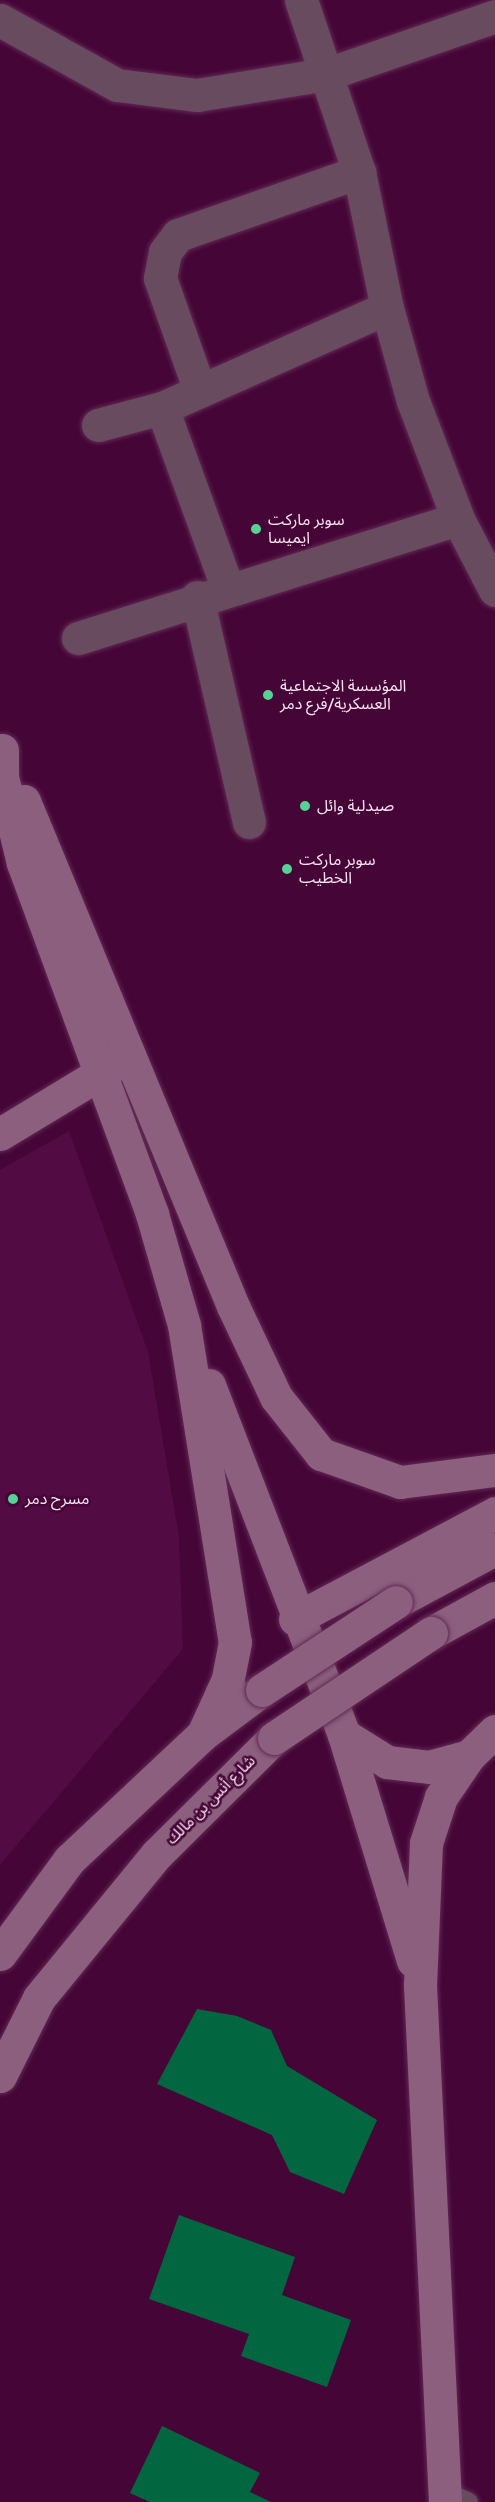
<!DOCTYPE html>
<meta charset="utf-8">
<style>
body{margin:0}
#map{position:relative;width:495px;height:2502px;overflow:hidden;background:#450637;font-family:Signika,"Noto Sans Arabic",sans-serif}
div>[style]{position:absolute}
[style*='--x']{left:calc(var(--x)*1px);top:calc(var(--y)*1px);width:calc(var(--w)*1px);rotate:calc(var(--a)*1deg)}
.built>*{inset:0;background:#520c43}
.building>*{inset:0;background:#026740}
.roads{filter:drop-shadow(0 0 2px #622955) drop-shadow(0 0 2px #622955)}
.lane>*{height:18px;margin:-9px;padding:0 9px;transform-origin:9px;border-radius:9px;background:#684b5f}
.street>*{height:33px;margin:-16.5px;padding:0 16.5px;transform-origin:16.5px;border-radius:16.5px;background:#684b5f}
.secondary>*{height:33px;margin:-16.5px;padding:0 16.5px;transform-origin:16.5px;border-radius:16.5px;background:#8c5f7e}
.bridges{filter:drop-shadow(0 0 2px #622955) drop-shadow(0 0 2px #622955)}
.secondary-bridge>*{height:33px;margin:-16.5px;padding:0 16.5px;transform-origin:16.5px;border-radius:16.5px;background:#8c5f7e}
.dots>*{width:16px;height:16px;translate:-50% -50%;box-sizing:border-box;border:3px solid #450637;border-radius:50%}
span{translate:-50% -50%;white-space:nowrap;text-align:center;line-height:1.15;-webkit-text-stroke:5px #450637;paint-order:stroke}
.poi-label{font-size:16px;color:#fbe3f2}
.left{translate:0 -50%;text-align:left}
.street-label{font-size:16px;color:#fbe3f2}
</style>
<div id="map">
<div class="built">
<div style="clip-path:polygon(69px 1131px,148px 1352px,179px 1537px,183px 1649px,0 1865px,0 1170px)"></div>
</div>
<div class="building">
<div style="clip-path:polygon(197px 2009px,237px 2016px,271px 2030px,287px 2066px,377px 2120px,344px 2194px,290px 2172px,272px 2135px,157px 2084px)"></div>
<div style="clip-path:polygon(179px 2215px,295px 2257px,282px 2295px,351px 2320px,327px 2387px,241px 2356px,249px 2334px,149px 2299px)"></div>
<div style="clip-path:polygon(162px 2426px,260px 2473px,250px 2492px,271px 2502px,150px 2502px,130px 2493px)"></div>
</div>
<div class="roads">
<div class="lane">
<div style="--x:447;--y:2492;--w:24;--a:24"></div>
</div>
<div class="street">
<div style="--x:301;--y:0;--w:182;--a:71.4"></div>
<div style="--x:359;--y:172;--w:139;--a:78.4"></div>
<div style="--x:387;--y:308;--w:97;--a:74.4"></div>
<div style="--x:413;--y:401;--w:126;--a:69.1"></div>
<div style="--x:458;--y:519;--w:80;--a:62.5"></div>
<div style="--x:0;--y:20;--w:134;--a:29.1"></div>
<div style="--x:117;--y:85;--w:81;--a:7.1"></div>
<div style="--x:197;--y:95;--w:132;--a:-9.2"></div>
<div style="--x:327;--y:74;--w:178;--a:-19"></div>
<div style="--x:200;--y:391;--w:120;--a:-109.5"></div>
<div style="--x:160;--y:278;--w:26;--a:-79"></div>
<div style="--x:165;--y:252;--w:21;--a:-53"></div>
<div style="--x:178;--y:235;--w:192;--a:-19.2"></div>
<div style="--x:162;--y:408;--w:190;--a:70"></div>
<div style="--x:98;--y:425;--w:66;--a:-14.9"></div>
<div style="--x:162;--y:408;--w:246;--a:-24"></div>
<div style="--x:197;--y:597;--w:231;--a:77"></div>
<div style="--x:78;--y:638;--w:398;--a:-17.4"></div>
</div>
<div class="secondary">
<div style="--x:2;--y:750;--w:27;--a:90"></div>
<div style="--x:2;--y:777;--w:89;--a:76.3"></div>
<div style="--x:23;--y:863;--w:374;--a:69.8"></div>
<div style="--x:152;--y:1214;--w:116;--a:73.9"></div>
<div style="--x:184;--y:1325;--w:321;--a:80.9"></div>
<div style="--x:235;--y:1642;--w:38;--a:101"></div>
<div style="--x:228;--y:1679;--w:60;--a:114.4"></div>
<div style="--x:24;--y:801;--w:547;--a:67.52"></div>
<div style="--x:233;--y:1306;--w:101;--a:64.7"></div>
<div style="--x:276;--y:1397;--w:73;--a:51.7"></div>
<div style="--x:321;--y:1454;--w:84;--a:19.5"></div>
<div style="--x:400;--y:1482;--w:96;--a:-7.2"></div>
<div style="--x:0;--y:1134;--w:133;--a:-31.2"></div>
<div style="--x:209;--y:1385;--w:375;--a:68.9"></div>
<div style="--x:344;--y:1735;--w:236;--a:73"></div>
<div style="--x:396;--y:1602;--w:112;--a:-28.2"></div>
<div style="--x:295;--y:1619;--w:226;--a:-27.9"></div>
<div style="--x:431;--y:1633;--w:73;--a:-28.7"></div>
<div style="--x:344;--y:1735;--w:51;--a:32.1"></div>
<div style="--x:387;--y:1762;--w:42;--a:6.8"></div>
<div style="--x:429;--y:1767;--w:41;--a:-15.4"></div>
<div style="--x:469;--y:1756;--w:36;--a:-44"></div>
<div style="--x:0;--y:1954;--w:117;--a:-53.7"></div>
<div style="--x:69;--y:1860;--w:184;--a:-43.2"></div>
<div style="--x:203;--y:1734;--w:74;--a:-36.7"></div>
<div style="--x:0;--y:2076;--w:87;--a:-63.4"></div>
<div style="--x:39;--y:1998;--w:186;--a:-50.7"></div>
<div style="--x:157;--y:1854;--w:165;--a:-44.8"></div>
<div style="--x:445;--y:2502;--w:517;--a:-92.77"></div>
<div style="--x:420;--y:1986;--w:143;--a:-87.6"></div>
<div style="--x:426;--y:1843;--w:48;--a:-71.9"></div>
<div style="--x:441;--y:1797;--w:50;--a:-55.7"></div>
</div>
</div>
<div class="bridges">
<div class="secondary-bridge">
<div style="--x:262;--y:1690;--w:160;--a:-33.3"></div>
<div style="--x:274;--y:1738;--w:189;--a:-33.8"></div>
</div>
</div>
<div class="dots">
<div style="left:256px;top:529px;background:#54d395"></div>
<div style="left:268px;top:695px;background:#54d395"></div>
<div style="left:305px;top:806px;background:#54d395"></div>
<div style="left:287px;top:869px;background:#54d395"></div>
<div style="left:13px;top:1499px;background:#54d395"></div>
</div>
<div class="poi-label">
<span class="left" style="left:268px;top:529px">سوبر ماركت<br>ايميسا</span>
<span class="left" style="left:280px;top:695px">المؤسسة الاجتماعية<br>العسكرية/فرع دمر</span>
<span class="left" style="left:317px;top:806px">صيدلية وائل</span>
<span class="left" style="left:299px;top:869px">سوبر ماركت<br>الخطيب</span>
<span class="left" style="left:25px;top:1499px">مسرح دمر</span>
</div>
<div class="street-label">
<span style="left:211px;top:1800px;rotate:-45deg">شارع أنس بن مالك</span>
</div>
</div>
